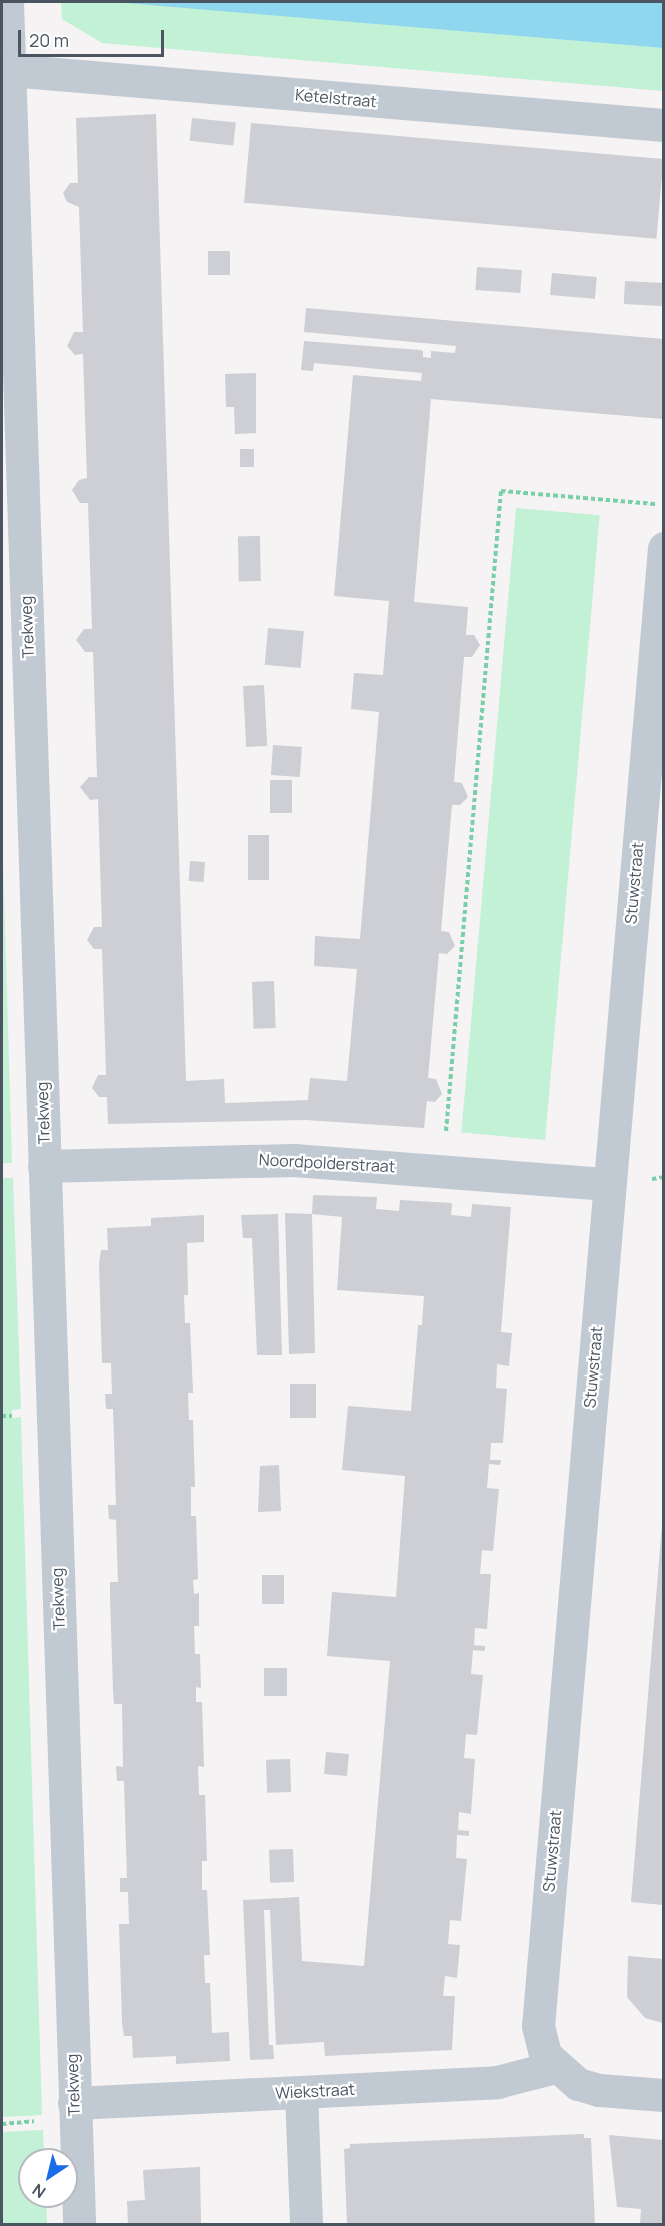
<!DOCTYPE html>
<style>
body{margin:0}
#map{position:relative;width:665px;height:2226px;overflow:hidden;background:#f5f3f3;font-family:Manrope,sans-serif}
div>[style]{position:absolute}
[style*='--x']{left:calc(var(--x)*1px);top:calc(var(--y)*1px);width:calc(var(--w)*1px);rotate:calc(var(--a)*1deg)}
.green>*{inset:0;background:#c2f1d6;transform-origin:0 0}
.water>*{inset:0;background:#8fd7ee}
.building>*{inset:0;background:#cdcfd5;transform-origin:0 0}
.path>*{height:4px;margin-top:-2px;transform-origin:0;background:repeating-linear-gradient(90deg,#79d0a8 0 4.5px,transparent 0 7.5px)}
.minor>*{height:33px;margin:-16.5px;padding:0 16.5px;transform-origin:16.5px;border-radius:16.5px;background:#c1c9d2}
span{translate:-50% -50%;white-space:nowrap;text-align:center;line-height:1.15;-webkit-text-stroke:4.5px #fff;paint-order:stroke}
.street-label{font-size:16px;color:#4a5561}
.frame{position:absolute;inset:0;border:3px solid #4a5561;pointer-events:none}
.north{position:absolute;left:18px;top:2148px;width:60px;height:60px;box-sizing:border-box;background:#fff;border:2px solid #b7bbc0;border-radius:50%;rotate:215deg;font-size:16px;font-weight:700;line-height:24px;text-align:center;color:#4a5561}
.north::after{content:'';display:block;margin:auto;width:21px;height:27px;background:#196ce9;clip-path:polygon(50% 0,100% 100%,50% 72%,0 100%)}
.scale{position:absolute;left:18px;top:30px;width:146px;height:27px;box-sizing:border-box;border:3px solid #4a5561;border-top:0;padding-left:8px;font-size:18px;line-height:21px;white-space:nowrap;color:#4a5561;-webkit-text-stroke:4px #fff;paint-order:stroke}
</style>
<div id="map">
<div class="green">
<div style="clip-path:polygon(61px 2px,123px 2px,663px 48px,663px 91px,102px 43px,62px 19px)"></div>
<div style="left:516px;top:508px;width:84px;height:627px;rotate:5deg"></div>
<div style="clip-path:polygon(2px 824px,12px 1163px,2px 1163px)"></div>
<div style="clip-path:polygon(2px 1178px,13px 1178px,21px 1409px,12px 1410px,12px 1418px,21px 1417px,42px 2115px,2px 2117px)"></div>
<div style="clip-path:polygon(43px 2130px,44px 2160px,30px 2160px,30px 2196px,46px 2196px,47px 2224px,2px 2224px,2px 2132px)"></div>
</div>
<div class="water">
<div style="clip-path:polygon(123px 2px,663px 2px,663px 48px,126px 3px)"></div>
</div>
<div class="building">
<div style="clip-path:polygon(156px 114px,186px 1081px,224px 1079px,225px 1103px,308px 1100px,310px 1078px,347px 1081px,357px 969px,314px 966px,315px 936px,360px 939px,379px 712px,351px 709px,354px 673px,383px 675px,389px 601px,334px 596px,353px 375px,421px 381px,422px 373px,314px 363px,313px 371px,301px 370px,304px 341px,420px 350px,423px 351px,423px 357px,431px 358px,431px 351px,455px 353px,456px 346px,304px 332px,306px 308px,663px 339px,663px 419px,431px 399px,414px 602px,468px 607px,466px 635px,474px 635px,480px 645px,472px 657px,464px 657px,454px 782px,462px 783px,468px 797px,460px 805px,452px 805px,441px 931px,449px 932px,455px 946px,447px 954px,439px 953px,428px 1078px,436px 1079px,442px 1094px,435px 1102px,427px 1101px,424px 1128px,306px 1120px,108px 1124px,107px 1097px,99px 1097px,92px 1088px,98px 1075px,106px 1075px,102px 949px,94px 949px,87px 940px,94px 927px,102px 927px,98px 799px,90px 800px,80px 787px,89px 777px,97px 777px,93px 652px,85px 652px,76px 640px,84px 629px,92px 629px,88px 503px,80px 503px,72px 490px,79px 480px,87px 478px,83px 354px,75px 355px,67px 346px,74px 332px,83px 332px,79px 207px,67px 202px,63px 193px,70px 183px,78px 183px,76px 118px)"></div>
<div style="left:192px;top:118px;width:44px;height:23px;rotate:6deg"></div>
<div style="left:251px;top:123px;width:414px;height:80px;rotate:5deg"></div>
<div style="left:208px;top:251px;width:22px;height:24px"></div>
<div style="left:477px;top:267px;width:45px;height:23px;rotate:4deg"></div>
<div style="left:552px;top:273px;width:45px;height:22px;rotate:5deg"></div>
<div style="left:625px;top:281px;width:38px;height:23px;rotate:3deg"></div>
<div style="clip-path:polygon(256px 373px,256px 433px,235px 434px,234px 407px,226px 407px,225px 374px)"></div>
<div style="left:254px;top:449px;width:18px;height:14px;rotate:90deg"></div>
<div style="left:260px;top:536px;width:45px;height:22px;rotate:89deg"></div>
<div style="left:268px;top:628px;width:36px;height:37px;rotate:5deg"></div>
<div style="left:264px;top:685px;width:61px;height:21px;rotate:87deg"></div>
<div style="left:273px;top:745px;width:29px;height:30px;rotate:4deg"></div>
<div style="left:270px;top:780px;width:22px;height:33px"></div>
<div style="left:248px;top:835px;width:21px;height:45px"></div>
<div style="left:190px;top:861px;width:15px;height:20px;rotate:4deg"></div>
<div style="left:274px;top:981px;width:47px;height:22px;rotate:88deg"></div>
<div style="clip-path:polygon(313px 1195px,377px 1197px,376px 1209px,399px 1211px,400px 1200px,452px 1203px,451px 1215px,471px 1217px,472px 1204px,511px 1207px,501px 1332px,512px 1333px,509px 1366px,497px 1364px,496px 1388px,507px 1389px,503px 1443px,491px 1443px,490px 1460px,501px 1460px,500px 1465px,489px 1464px,487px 1488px,499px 1489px,493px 1551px,482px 1550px,480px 1574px,491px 1574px,487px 1629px,475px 1628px,474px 1645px,485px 1646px,485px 1651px,473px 1650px,471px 1674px,483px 1675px,477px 1735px,466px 1734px,464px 1758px,475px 1759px,471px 1814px,459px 1812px,458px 1830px,469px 1831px,469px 1836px,457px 1835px,456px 1858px,467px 1859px,461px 1921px,450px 1920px,448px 1944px,460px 1945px,457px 1978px,445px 1976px,443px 1996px,455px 1996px,452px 2050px,325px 2056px,324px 2042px,276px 2045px,270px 1910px,264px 1910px,269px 2045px,273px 2045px,274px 2059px,250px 2060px,243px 1900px,299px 1897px,302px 1961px,364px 1966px,390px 1661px,327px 1656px,332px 1592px,396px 1597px,405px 1476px,342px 1470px,348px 1406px,411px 1411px,418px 1325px,422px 1325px,424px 1296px,337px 1290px,342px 1217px,312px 1214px,315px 1353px,289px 1354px,285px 1213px,312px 1214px)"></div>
<div style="clip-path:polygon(278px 1214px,282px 1355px,257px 1355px,252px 1238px,243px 1238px,241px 1215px)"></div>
<div style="clip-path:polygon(204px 1215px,204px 1242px,187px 1243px,188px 1295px,184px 1295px,185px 1323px,190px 1323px,193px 1393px,188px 1393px,189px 1420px,193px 1420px,195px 1487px,191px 1487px,191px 1516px,196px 1516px,198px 1579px,193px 1580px,194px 1594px,199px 1593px,199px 1626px,194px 1626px,195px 1654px,200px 1654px,201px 1688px,196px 1687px,196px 1702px,202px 1702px,204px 1767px,198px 1766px,199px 1795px,205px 1795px,207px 1861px,202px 1861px,202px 1890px,207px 1890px,210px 1955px,204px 1955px,205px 1983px,210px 1983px,212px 2033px,229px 2032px,230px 2061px,176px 2064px,176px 2056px,133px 2058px,132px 2036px,124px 2036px,122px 2023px,119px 1924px,129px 1924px,128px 1892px,120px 1892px,120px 1878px,127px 1878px,124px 1781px,117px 1781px,116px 1766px,123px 1767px,122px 1704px,114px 1704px,113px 1691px,110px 1596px,110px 1582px,118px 1582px,116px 1520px,109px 1519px,108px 1505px,116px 1505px,113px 1409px,106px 1409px,105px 1394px,112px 1394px,111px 1363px,102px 1363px,99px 1264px,101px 1250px,108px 1250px,107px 1228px,151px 1226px,151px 1218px)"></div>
<div style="left:316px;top:1384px;width:34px;height:26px;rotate:90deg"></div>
<div style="clip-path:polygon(279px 1465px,281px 1511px,258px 1512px,260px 1466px)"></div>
<div style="clip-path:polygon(662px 1525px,663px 1525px,663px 1905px,631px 1902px)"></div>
<div style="left:262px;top:1575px;width:22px;height:29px"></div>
<div style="left:264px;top:1668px;width:23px;height:28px"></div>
<div style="left:326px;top:1752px;width:23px;height:22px;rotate:5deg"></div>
<div style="left:290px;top:1759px;width:33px;height:24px;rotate:88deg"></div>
<div style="left:293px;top:1849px;width:33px;height:24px;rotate:88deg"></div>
<div style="clip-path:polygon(628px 1956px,663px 1959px,663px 2023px,645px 2018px,627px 1997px)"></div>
<div style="clip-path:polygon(584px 2134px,584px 2138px,591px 2138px,595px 2224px,347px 2224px,344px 2149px,350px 2148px,350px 2144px)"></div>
<div style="clip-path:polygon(609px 2135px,663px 2140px,663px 2224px,640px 2224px,641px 2209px,617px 2207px)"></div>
<div style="clip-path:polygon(200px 2167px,201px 2224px,128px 2224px,127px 2201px,145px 2200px,143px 2170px)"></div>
</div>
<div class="path">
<div style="--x:446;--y:1131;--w:642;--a:-85.09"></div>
<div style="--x:501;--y:491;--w:157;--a:4.8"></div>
<div style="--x:652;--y:1179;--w:12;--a:-9"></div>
<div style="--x:2;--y:1416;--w:10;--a:0"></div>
<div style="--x:2;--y:2124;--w:32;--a:-5"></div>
</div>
<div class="minor">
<div style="--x:7;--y:2;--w:2223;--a:88.14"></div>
<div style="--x:9;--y:70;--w:657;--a:4.8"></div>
<div style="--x:664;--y:548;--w:1483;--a:94.87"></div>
<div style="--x:538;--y:2026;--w:30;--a:76"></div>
<div style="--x:545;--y:2055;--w:44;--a:41.3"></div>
<div style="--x:578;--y:2084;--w:22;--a:16"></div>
<div style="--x:599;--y:2090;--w:65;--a:4.4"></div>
<div style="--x:44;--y:1166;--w:250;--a:-1.4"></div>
<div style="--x:294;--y:1160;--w:315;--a:4.4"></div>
<div style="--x:301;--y:2092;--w:132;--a:87.8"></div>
<div style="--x:74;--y:2103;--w:424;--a:-2.8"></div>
<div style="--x:497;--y:2082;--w:60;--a:-14.5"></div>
</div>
<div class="street-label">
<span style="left:336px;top:98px;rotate:5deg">Ketelstraat</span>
<span style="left:27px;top:627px;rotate:-92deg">Trekweg</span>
<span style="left:634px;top:883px;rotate:-85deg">Stuwstraat</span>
<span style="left:43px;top:1113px;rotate:-92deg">Trekweg</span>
<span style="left:327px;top:1163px;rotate:3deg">Noordpolderstraat</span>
<span style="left:593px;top:1367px;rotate:-85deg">Stuwstraat</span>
<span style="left:58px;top:1599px;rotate:-92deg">Trekweg</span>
<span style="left:552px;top:1851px;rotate:-85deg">Stuwstraat</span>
<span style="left:73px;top:2085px;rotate:-92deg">Trekweg</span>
<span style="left:315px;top:2091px;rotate:-3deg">Wiekstraat</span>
</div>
<div class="frame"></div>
<div class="north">N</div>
<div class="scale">20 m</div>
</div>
